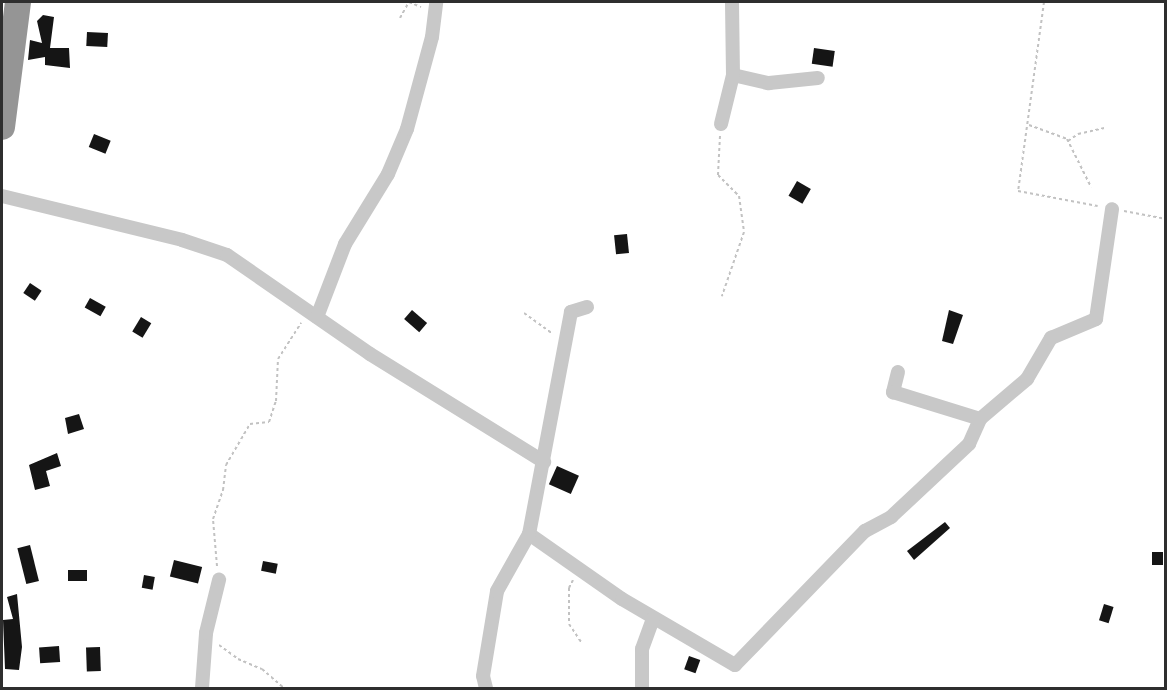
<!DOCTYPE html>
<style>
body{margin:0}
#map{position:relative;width:1167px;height:690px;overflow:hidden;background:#fff;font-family:"PT Sans Narrow",sans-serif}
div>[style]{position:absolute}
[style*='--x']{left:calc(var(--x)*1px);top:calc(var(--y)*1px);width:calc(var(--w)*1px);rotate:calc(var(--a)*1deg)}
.building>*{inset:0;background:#151515;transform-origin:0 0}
.path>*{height:2px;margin-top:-1px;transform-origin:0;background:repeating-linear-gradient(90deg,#c2c2c2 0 3px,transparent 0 6px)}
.street>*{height:14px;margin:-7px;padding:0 7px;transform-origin:7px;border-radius:7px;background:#c8c8c8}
.highway>*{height:26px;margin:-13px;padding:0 13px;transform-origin:13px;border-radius:13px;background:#959595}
span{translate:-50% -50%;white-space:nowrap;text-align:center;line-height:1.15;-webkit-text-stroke:6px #fff;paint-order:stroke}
.frame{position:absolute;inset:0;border:3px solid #2e2e2e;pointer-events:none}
</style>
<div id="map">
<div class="building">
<div style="clip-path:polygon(43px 15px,54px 17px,50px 48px,69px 48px,70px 68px,45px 65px,45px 57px,28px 60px,30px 40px,42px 43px,37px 21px)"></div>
<div style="left:87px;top:32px;width:21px;height:14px;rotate:3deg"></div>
<div style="left:814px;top:48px;width:21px;height:16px;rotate:8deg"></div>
<div style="left:94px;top:134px;width:18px;height:14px;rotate:22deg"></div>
<div style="left:797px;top:181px;width:16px;height:17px;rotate:30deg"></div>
<div style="left:627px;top:234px;width:19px;height:13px;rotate:84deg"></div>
<div style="left:30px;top:283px;width:14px;height:12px;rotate:34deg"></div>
<div style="left:90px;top:298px;width:18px;height:11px;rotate:29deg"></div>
<div style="left:412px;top:310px;width:20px;height:12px;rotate:41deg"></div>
<div style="clip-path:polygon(949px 310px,963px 315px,953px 344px,942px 341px)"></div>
<div style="left:141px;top:317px;width:12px;height:17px;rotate:31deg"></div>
<div style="clip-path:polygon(79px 414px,84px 429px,68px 434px,65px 418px)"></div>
<div style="clip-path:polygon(57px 453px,61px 466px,46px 471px,50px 486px,35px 490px,29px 465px)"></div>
<div style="left:557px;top:466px;width:24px;height:20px;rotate:24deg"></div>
<div style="clip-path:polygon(945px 522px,950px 528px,914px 560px,907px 551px)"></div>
<div style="left:30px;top:545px;width:37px;height:13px;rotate:76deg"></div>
<div style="left:1152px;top:552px;width:11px;height:13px"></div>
<div style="left:174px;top:560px;width:29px;height:17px;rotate:14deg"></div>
<div style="left:263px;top:561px;width:15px;height:10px;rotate:11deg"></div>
<div style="left:87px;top:570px;width:11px;height:19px;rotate:90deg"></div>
<div style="left:144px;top:575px;width:11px;height:13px;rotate:10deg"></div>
<div style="clip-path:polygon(17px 594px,22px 647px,19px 670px,5px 669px,3px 620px,13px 619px,7px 597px)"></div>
<div style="left:1104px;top:604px;width:10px;height:17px;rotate:17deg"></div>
<div style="left:59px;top:646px;width:16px;height:20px;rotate:86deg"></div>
<div style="left:100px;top:647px;width:24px;height:14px;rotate:88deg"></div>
<div style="left:689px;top:656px;width:12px;height:14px;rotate:20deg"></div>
</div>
<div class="path">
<div style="--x:1044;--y:2;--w:191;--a:97.8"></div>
<div style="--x:1018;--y:191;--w:81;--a:10.6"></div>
<div style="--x:400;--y:18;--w:18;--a:-61"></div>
<div style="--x:409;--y:2;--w:13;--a:23"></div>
<div style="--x:1029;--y:125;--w:40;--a:20.2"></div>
<div style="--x:1067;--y:139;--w:54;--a:63.4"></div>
<div style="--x:720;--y:136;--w:39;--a:93"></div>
<div style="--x:718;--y:175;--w:30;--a:45"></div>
<div style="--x:739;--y:196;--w:36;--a:82"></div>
<div style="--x:744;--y:232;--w:68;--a:109"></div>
<div style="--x:1068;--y:141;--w:12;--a:-35"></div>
<div style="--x:1078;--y:134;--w:27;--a:-13"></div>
<div style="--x:1124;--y:211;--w:43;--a:10.8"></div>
<div style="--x:524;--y:313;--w:36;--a:36"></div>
<div style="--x:217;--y:566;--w:47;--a:-94.9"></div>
<div style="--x:213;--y:519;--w:31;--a:-71"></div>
<div style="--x:223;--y:490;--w:25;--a:-83"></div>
<div style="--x:226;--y:465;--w:48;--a:-59.7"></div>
<div style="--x:250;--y:424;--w:19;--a:-6"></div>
<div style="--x:269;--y:422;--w:22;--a:-72"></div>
<div style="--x:276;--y:401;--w:42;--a:-87.3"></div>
<div style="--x:278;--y:359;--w:43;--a:-57.4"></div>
<div style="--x:573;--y:580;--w:9;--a:117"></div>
<div style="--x:569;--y:588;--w:36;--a:90"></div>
<div style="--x:569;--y:624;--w:23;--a:56"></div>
<div style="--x:219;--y:645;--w:24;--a:36"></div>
<div style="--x:238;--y:659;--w:26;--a:23"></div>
<div style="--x:262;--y:669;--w:29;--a:41"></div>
</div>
<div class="street">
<div style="--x:733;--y:75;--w:37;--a:13"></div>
<div style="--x:769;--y:83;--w:49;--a:-5.8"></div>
<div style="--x:721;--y:124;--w:50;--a:-76.2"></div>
<div style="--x:733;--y:75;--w:73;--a:-90.8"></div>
<div style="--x:2;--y:196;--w:185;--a:13.7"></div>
<div style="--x:182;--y:240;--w:47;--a:18.4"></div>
<div style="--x:227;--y:255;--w:174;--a:34.7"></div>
<div style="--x:370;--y:354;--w:205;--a:31.8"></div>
<div style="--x:587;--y:307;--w:17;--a:163"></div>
<div style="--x:571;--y:312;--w:226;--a:100.7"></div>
<div style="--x:529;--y:534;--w:113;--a:35"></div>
<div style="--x:622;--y:599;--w:131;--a:30.3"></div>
<div style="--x:735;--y:665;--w:187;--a:-45.9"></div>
<div style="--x:865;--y:531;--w:30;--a:-28"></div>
<div style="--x:891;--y:517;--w:107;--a:-43.1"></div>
<div style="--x:969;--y:444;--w:27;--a:-66"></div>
<div style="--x:980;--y:419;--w:62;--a:-40.4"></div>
<div style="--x:1027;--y:379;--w:48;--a:-59.7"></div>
<div style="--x:1051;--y:338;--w:49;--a:-22.9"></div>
<div style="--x:1096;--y:319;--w:111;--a:-81.7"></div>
<div style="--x:317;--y:317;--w:78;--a:-69"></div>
<div style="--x:345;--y:244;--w:82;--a:-58.4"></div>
<div style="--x:388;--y:174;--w:49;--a:-67.1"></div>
<div style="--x:407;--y:129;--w:95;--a:-74.8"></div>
<div style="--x:432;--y:37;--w:35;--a:-83"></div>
<div style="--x:898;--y:372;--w:21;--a:104"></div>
<div style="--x:893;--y:392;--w:91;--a:17.2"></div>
<div style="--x:202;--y:688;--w:55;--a:-85.8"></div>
<div style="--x:206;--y:633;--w:55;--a:-76.2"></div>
<div style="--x:486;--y:688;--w:12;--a:-104"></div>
<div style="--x:483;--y:676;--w:86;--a:-80.6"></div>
<div style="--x:497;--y:591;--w:65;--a:-60.7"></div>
<div style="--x:642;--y:688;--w:39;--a:-90"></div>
<div style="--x:642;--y:649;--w:33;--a:-70"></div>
</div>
<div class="highway">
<div style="--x:2;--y:127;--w:126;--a:-82.7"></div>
</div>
<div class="frame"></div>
</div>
